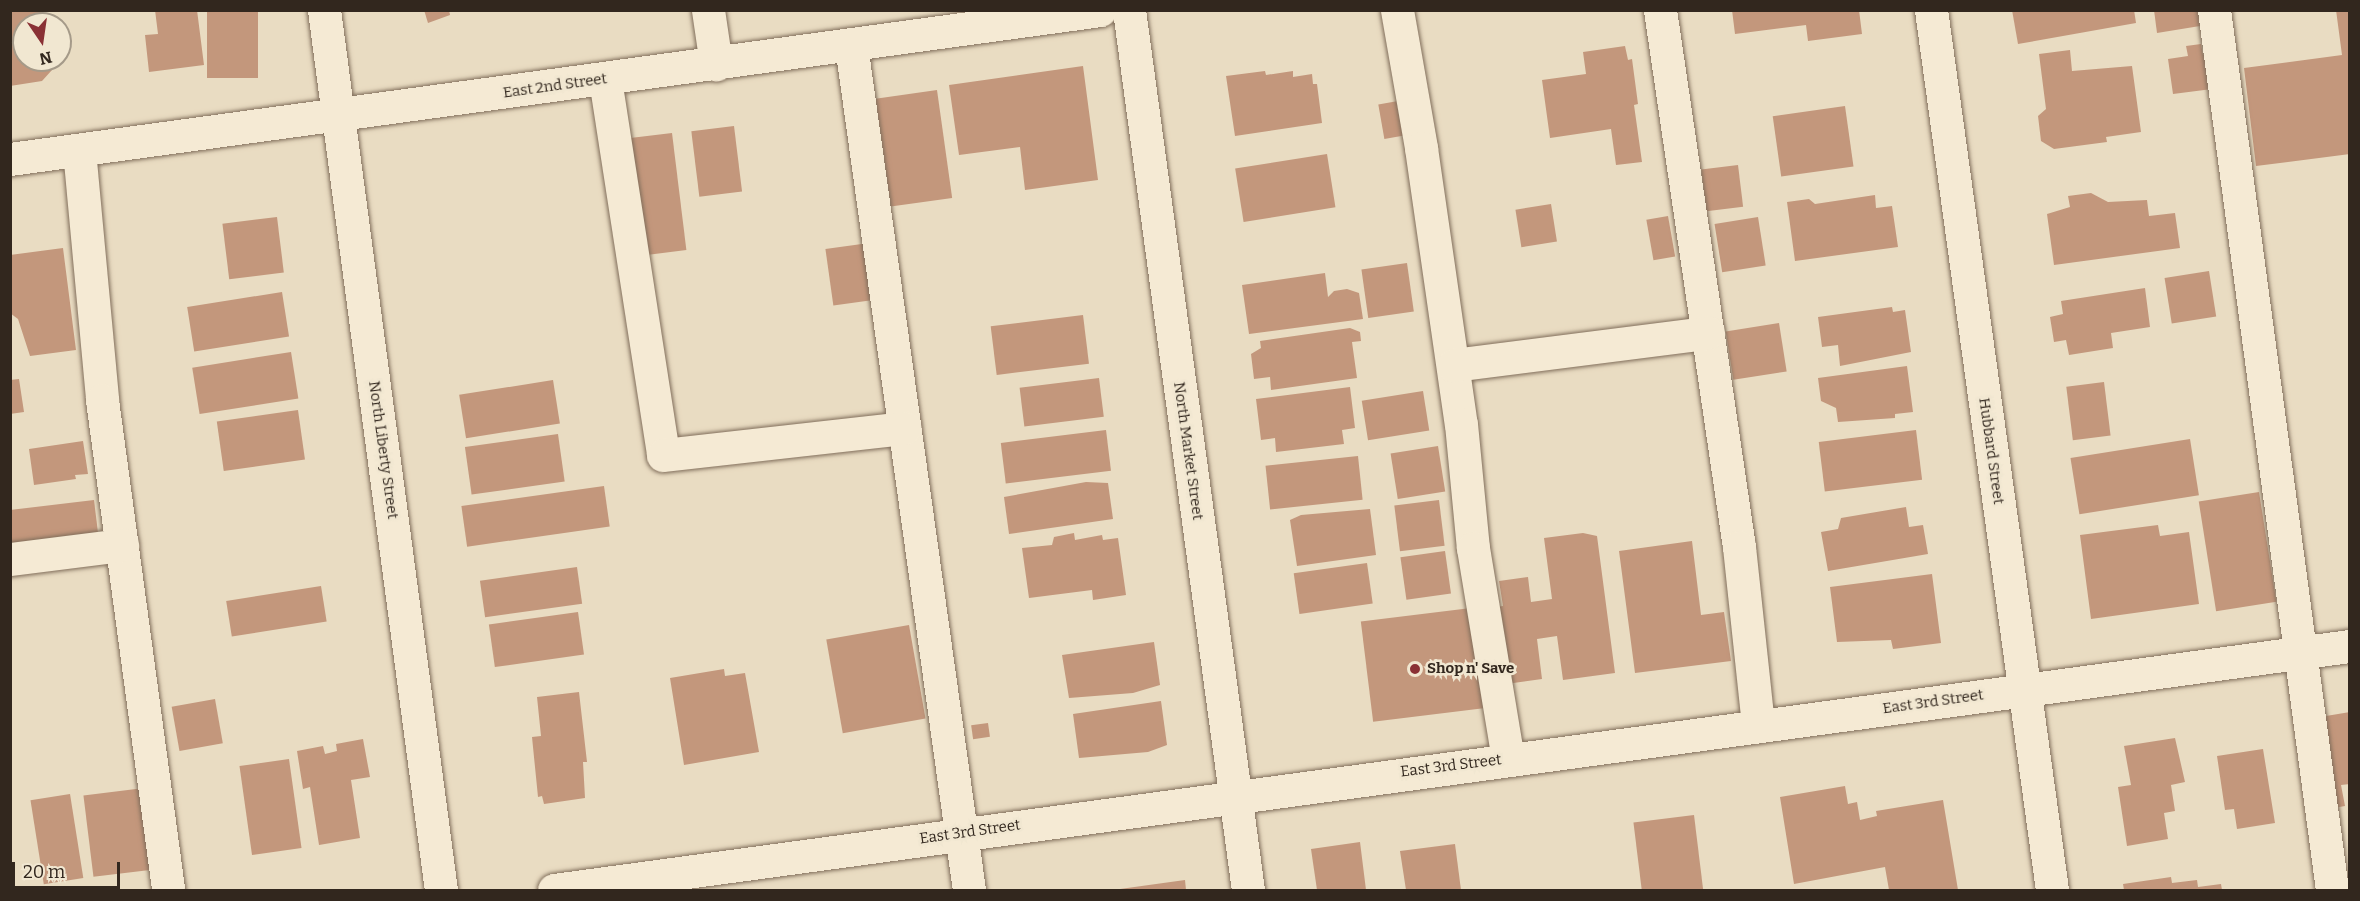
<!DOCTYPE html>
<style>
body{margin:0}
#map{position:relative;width:2360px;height:901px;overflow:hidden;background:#e9dcc2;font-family:Bitter,serif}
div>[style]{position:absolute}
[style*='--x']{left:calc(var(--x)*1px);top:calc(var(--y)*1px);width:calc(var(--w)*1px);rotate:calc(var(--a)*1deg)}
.building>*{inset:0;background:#c3977c;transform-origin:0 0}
.roads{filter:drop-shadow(0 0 2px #816e5b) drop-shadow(0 0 2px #816e5b)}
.minor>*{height:33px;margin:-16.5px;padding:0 16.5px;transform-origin:16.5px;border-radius:16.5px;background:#f5ead4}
.dots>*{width:16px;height:16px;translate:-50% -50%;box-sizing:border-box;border:3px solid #f1e7d1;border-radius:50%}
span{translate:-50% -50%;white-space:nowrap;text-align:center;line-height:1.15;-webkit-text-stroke:5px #f1e7d1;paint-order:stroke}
.street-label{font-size:15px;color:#32271e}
.poi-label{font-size:15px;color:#32271e;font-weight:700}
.left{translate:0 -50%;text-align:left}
.frame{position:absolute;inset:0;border:12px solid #32271e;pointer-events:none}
.north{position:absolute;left:12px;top:12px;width:60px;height:60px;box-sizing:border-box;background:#f1e7d1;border:2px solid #a59a89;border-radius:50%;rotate:167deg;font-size:16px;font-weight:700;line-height:24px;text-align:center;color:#32271e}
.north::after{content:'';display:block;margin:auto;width:21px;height:27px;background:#8a3135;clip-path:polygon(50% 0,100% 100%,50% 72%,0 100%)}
.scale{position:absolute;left:12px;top:862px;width:108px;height:27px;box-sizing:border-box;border:3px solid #32271e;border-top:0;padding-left:8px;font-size:18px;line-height:21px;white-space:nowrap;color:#32271e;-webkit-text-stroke:4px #f1e7d1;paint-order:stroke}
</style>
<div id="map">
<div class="building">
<div style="clip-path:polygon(10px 10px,41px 10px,44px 24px,24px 24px,24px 60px,50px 60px,52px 70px,42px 81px,10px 86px)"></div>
<div style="clip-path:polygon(155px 10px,197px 10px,204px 65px,149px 72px,145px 35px,158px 34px)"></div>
<div style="left:207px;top:10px;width:51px;height:68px"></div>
<div style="clip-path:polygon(424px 10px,449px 10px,450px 15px,428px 23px)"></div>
<div style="clip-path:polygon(1732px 10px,1859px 10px,1862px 34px,1808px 41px,1806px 25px,1735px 34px)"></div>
<div style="clip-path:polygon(2012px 10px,2134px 10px,2136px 23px,2018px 44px)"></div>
<div style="clip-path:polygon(2154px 10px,2198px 10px,2200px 26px,2157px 33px)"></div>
<div style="clip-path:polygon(2336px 10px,2350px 10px,2350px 154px,2256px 166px,2244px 68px,2342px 55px)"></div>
<div style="clip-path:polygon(2201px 44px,2203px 55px,2207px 54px,2212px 89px,2173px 94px,2168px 59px,2188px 56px,2186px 46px)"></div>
<div style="clip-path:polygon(1625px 46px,1628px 60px,1632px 59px,1638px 104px,1634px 105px,1642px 162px,1616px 165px,1611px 129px,1550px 138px,1542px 80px,1586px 74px,1583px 52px)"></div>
<div style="clip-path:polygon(2070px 50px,2072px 71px,2132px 66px,2141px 132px,2106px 137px,2107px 142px,2054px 149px,2041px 141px,2038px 116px,2046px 109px,2039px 54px)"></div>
<div style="clip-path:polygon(1083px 66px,1098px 180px,1025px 190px,1020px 147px,959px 155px,949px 85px)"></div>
<div style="clip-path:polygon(1265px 71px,1266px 75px,1293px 71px,1293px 77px,1312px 74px,1313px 84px,1317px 84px,1322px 123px,1235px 136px,1226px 76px)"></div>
<div style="left:937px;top:90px;width:109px;height:62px;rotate:82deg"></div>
<div style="left:1398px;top:101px;width:35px;height:20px;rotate:80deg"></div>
<div style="left:1845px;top:106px;width:61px;height:73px;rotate:82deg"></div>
<div style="left:734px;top:126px;width:66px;height:43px;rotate:83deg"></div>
<div style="left:672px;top:133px;width:118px;height:44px;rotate:83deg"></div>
<div style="left:1327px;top:154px;width:54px;height:93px;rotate:81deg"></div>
<div style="left:1738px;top:165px;width:42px;height:37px;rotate:83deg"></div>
<div style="clip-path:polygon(2091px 193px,2108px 202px,2147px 200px,2149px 216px,2175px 213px,2180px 248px,2054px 265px,2047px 214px,2070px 207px,2068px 196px)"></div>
<div style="clip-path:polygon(1875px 195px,1876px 208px,1892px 206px,1898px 247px,1795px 261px,1787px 202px,1809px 199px,1815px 204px)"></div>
<div style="left:1551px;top:204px;width:38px;height:36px;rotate:81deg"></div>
<div style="left:1668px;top:216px;width:41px;height:22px;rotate:80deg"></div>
<div style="left:277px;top:217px;width:56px;height:55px;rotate:83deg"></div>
<div style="left:1758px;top:217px;width:49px;height:44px;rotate:81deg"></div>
<div style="left:869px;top:243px;width:57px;height:44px;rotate:82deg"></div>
<div style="clip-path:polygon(63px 248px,76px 350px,30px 356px,18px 319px,10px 313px,10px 255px)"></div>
<div style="left:1407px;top:263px;width:49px;height:46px;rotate:82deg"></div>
<div style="left:2209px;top:271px;width:46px;height:45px;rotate:81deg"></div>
<div style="clip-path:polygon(1325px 273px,1328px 297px,1334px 291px,1347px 289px,1359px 293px,1363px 319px,1249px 334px,1242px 285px)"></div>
<div style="clip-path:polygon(2145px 288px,2150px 327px,2111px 333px,2113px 348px,2069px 355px,2066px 340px,2054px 342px,2050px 317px,2063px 314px,2061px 301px)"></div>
<div style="left:282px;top:292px;width:45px;height:96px;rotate:81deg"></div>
<div style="clip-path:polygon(1892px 307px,1893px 312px,1905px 310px,1911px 352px,1840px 366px,1838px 345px,1822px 347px,1818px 317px)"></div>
<div style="left:1083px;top:315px;width:49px;height:93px;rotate:83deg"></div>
<div style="left:1779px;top:323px;width:49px;height:54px;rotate:81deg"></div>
<div style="clip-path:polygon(1350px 328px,1360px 332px,1361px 341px,1352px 342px,1357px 378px,1271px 390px,1270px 377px,1254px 379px,1251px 354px,1261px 348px,1260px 341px)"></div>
<div style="left:291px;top:352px;width:47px;height:100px;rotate:81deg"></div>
<div style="clip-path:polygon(1907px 366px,1913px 412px,1895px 414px,1895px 418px,1838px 422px,1836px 408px,1821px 401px,1818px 378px)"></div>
<div style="left:1099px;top:378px;width:39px;height:80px;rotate:83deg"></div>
<div style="clip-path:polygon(19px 379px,24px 412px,10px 414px,10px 380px)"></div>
<div style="left:553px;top:380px;width:44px;height:95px;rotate:81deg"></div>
<div style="left:2104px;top:382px;width:54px;height:38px;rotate:83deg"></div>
<div style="clip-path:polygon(1350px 387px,1355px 428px,1342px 430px,1344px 444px,1276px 452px,1275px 438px,1261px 440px,1256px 399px)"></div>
<div style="left:1423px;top:391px;width:40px;height:62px;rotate:81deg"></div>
<div style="left:298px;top:410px;width:50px;height:82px;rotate:82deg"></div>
<div style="left:1106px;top:430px;width:41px;height:106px;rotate:83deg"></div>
<div style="left:1916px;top:430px;width:50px;height:98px;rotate:83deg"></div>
<div style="left:558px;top:434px;width:48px;height:94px;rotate:82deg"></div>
<div style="left:2190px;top:439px;width:57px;height:121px;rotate:81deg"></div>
<div style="clip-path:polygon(83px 441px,88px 474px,75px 475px,76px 479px,34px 485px,29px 449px)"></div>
<div style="left:1438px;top:446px;width:46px;height:48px;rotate:81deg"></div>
<div style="left:1358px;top:456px;width:44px;height:93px;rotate:84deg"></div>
<div style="clip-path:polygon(1086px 482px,1108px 483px,1113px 519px,1009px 534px,1004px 497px)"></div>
<div style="left:604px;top:486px;width:41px;height:144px;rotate:82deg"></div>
<div style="left:2259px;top:492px;width:111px;height:61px;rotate:81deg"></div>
<div style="clip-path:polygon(94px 500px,98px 533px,10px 550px,10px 510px)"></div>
<div style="left:1439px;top:500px;width:46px;height:45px;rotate:83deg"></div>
<div style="clip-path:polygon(1906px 507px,1909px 527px,1923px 525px,1928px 554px,1828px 571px,1821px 532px,1838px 529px,1841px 518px)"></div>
<div style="clip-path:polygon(1370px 509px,1376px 555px,1297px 566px,1290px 520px,1301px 515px)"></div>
<div style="clip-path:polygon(2158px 525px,2160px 536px,2189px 532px,2199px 604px,2091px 619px,2080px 535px)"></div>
<div style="clip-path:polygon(1074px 533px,1075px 540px,1102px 535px,1103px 540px,1118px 538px,1126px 595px,1093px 600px,1092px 590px,1029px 598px,1022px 548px,1052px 545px,1054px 537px)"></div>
<div style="clip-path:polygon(1583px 533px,1597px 536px,1615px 673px,1563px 680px,1557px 636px,1537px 639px,1542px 679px,1499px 685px,1489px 608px,1503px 606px,1499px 581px,1528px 577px,1531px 602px,1552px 599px,1544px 538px)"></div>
<div style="clip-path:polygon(1692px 541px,1701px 615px,1724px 612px,1731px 661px,1635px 673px,1619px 551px)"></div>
<div style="left:1445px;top:551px;width:43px;height:45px;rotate:82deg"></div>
<div style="left:1367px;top:563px;width:41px;height:74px;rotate:82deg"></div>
<div style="left:577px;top:567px;width:37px;height:98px;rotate:82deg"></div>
<div style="clip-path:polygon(1932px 574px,1941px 643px,1893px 649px,1891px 640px,1837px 642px,1830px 587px)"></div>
<div style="left:321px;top:586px;width:36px;height:96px;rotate:81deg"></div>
<div style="left:1471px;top:608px;width:101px;height:111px;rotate:83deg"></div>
<div style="left:578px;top:612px;width:43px;height:90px;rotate:82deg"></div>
<div style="left:909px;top:625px;width:95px;height:84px;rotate:80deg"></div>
<div style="clip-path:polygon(1154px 642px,1160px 685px,1133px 693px,1069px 698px,1062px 655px)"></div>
<div style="clip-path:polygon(724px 669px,725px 676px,745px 673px,759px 752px,684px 765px,670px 678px)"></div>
<div style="clip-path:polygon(579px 692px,587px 762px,583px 762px,585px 798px,544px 804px,542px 796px,538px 797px,532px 737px,541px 736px,537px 697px)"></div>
<div style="left:215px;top:699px;width:45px;height:44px;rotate:80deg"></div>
<div style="clip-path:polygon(1161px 701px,1167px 745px,1148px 752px,1079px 758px,1073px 714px)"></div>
<div style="clip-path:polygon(2350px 712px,2350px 784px,2341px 785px,2345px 806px,2328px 809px,2314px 718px)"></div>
<div style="left:988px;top:723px;width:14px;height:17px;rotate:82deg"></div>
<div style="clip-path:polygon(2175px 738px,2185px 782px,2171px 785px,2175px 811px,2164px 813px,2168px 839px,2127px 846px,2118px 787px,2131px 785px,2124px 746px)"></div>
<div style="clip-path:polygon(363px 739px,370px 777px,351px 780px,360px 838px,319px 845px,310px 787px,303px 789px,297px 751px,323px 746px,325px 754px,337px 751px,336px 744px)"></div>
<div style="clip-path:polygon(2263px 749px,2275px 823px,2237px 829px,2234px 809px,2225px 810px,2217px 756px)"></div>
<div style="left:289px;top:759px;width:90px;height:50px;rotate:82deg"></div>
<div style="clip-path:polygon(1845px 786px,1848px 804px,1857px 802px,1860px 820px,1877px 816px,1876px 811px,1943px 800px,1958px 890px,1889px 890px,1885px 867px,1794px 884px,1780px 797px)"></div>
<div style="left:144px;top:788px;width:82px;height:61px;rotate:83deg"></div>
<div style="left:70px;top:794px;width:85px;height:40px;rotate:81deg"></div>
<div style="left:1694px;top:815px;width:76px;height:61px;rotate:83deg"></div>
<div style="clip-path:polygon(1360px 842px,1366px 890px,1317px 890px,1311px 849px)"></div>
<div style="clip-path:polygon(1455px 844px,1461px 890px,1406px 890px,1400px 851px)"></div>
<div style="clip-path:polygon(2171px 877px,2172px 883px,2197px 880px,2198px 887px,2221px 884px,2222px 890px,2124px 890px,2123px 884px)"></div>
<div style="clip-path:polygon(1185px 880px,1186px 890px,1120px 890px,1120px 889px)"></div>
</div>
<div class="roads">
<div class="minor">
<div style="--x:324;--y:10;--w:888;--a:82.43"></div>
<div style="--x:708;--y:10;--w:55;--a:81.6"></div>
<div style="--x:1129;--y:10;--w:888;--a:82.3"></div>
<div style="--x:1397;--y:10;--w:140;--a:80.1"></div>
<div style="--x:1421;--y:148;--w:279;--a:81.8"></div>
<div style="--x:1461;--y:424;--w:125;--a:84.5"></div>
<div style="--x:1473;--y:548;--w:214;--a:80.6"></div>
<div style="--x:1660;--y:10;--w:543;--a:81.63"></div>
<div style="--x:1739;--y:547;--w:180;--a:83.9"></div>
<div style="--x:1931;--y:10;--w:888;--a:82.17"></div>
<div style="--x:2214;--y:10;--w:888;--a:82.36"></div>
<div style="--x:851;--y:45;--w:853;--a:82.05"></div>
<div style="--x:605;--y:79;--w:380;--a:81.2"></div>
<div style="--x:663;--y:455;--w:243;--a:-6.4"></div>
<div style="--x:79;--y:150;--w:251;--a:84.7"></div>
<div style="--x:102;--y:400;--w:494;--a:82.3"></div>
<div style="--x:10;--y:159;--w:1100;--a:-7.78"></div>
<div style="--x:1453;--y:365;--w:257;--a:-7.2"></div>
<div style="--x:10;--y:559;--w:113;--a:-7.1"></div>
<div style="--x:554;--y:890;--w:1812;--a:-7.74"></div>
</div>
</div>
<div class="dots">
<div style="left:1415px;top:669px;background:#8a3135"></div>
</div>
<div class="street-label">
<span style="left:555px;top:86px;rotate:-8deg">East 2nd Street</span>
<span style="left:383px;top:450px;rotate:82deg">North Liberty Street</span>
<span style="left:1188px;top:451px;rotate:82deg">North Market Street</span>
<span style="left:1991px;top:451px;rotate:82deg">Hubbard Street</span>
<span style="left:1933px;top:702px;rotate:-8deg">East 3rd Street</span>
<span style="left:1451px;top:766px;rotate:-7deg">East 3rd Street</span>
<span style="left:970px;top:832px;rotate:-8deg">East 3rd Street</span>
</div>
<div class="poi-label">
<span class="left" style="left:1427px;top:669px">Shop n' Save</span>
</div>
<div class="frame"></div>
<div class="north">N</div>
<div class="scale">20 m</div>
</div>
